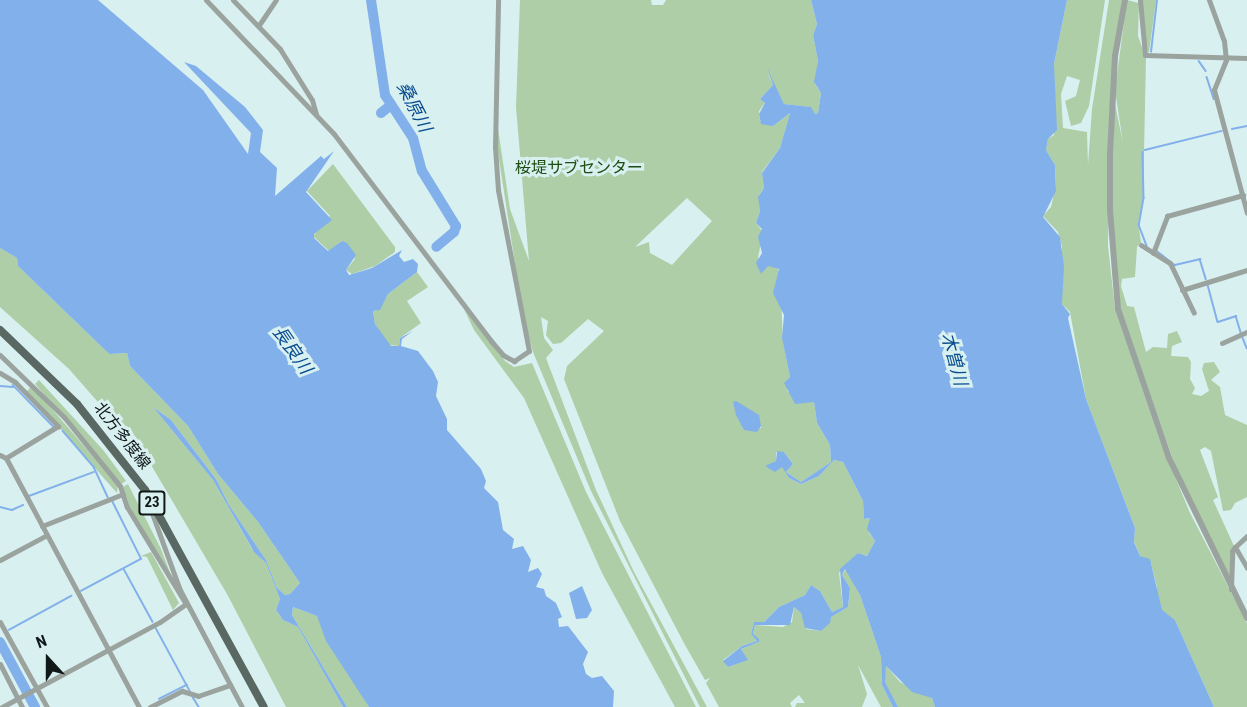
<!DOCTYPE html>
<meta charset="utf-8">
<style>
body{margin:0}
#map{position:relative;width:1247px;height:707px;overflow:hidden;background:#d9f0f1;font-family:"Roboto Condensed","Noto Sans JP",sans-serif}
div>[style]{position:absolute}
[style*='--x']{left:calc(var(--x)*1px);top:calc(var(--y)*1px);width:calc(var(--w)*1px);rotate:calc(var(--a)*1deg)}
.green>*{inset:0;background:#adcea6}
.water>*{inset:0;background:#82b0ea}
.stream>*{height:1.5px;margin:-0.75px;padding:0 0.75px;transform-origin:0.75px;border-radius:0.75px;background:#82b0ea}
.river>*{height:10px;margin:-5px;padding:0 5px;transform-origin:5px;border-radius:5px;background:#82b0ea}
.minor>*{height:5px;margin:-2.5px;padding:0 2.5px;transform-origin:2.5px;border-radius:2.5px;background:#9ba39f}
.tertiary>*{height:6px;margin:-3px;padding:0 3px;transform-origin:3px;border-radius:3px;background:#9ba39f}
.primary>*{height:8px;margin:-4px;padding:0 4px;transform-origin:4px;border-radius:4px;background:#596862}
span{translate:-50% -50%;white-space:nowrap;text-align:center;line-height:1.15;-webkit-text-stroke:6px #d9f0f1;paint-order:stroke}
.shield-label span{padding:2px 4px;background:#d9f0f1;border:2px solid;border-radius:4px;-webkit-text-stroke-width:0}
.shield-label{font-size:15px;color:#101818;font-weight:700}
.park-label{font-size:16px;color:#1d4d11}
.street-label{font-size:16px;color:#101818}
.water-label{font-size:18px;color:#084b8f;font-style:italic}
.north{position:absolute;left:18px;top:629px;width:60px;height:60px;-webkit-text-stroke:4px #d9f0f1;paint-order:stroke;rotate:339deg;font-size:16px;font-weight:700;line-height:24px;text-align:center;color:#101818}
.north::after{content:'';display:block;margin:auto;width:21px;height:27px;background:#101818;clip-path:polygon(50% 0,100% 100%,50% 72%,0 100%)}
</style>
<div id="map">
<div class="green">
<div style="clip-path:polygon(evenodd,520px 0,651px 0,652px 5px,663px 5px,666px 0,811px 0,817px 24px,813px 35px,818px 61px,815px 84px,821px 93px,818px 113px,815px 114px,809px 107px,784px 104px,767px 71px,773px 85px,760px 99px,765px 103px,759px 111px,760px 121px,773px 126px,790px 113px,780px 148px,762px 172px,764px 188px,759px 195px,760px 211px,756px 223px,763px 232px,758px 258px,777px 267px,780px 274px,783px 342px,790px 377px,787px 391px,814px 402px,817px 423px,830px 445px,831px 462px,801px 482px,786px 472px,793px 464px,784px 452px,776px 452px,776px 461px,765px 467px,783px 467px,789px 478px,801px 484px,819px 476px,834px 460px,843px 462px,863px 501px,864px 519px,870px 518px,869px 533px,875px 541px,867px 556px,858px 553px,839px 573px,843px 607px,832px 612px,820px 591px,811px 585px,805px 595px,779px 607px,764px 622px,754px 622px,751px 634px,757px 641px,742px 646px,723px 660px,728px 667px,747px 660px,741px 649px,759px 642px,753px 634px,755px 625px,783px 627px,792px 622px,794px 607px,801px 613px,806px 629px,821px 631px,831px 617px,848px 607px,850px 588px,842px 575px,846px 569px,860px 595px,881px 657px,882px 685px,893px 707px,881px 707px,858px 665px,867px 694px,862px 707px,795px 707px,797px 703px,805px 703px,799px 695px,790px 703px,792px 707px,719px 707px,706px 683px,710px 678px,705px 680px,685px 645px,620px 521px,564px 379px,567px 366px,604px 331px,588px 319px,561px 343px,553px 344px,546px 335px,548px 321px,541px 317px,544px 338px,553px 350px,546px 358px,596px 490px,634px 572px,707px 707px,700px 707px,591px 491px,533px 352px,523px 316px,497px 146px,497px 122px,510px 209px,529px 261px,516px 107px,520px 0,687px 198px,712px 221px,672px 265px,650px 253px,649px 242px,635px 247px,687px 198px,520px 0,733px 402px,757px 414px,761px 428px,744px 430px,733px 402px)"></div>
<div style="clip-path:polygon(1067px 0,1105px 0,1089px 106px,1081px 123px,1071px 126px,1065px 101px,1076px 96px,1080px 80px,1067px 76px,1061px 94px,1063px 128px,1087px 132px,1088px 165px,1092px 109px,1109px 0,1122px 0,1109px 117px,1108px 246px,1115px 309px,1159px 438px,1190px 513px,1247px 623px,1247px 707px,1214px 707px,1175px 620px,1162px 611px,1155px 595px,1157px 587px,1151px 563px,1140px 556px,1134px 541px,1135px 528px,1086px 399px,1070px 312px,1062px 304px,1062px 246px,1058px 232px,1043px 216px,1051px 207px,1056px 185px,1055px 165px,1046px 150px,1048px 139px,1054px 135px,1054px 64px)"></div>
<div style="clip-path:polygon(1127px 0,1139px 3px,1138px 36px,1146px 58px,1143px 199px,1138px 223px,1141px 242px,1137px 247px,1135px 277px,1122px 279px,1121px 286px,1127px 306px,1134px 307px,1146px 352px,1153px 347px,1167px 348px,1168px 334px,1177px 331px,1182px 342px,1172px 346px,1171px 356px,1188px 357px,1191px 362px,1190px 379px,1195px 388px,1192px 394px,1201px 396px,1209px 391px,1202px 369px,1204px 363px,1214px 362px,1220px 372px,1211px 380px,1220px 387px,1225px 415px,1247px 425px,1247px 497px,1235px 503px,1231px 510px,1223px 511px,1211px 451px,1205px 447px,1200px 450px,1218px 497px,1213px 500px,1234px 546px,1233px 584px,1178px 474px,1120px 309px,1112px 212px,1114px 99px,1123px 143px,1115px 90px)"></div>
<div style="clip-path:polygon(1141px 0,1156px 0,1149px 53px,1147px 50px)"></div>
<div style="clip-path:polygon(333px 164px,395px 247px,395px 252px,375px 266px,352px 274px,346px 270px,355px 259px,342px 241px,329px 251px,313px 236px,330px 216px,307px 191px)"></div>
<div style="clip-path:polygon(0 248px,17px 258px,18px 266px,104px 349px,111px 354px,127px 353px,130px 366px,188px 426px,218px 474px,258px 522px,300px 583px,290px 594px,285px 595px,277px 588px,266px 560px,229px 505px,216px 479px,171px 420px,153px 407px,213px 480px,252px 549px,266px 563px,280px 599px,276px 610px,283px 620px,298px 627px,343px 707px,286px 707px,227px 594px,147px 458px,69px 369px,0 307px)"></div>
<div style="clip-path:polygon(417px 272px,428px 287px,407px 301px,421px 323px,400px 338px,399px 346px,389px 345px,375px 324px,373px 311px,379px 310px,388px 294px)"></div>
<div style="clip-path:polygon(464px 309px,505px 361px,514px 367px,532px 363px,586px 492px,696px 707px,675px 707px,602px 573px,524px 398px,474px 330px)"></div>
<div style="clip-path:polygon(39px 380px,104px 451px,126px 481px,121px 484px,35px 384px)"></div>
<div style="clip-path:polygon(32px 386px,118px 485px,117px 493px,27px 391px)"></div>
<div style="clip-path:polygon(128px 484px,161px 549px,177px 591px,129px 505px,123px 487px)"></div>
<div style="clip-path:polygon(151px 552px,179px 603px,173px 610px,147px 557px,141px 556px)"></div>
<div style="clip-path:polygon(293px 607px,317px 616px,369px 707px,347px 707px,292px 615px)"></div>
<div style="clip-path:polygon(886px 666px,900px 682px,932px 698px,935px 707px,898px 707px,884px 682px)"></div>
</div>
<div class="water">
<div style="clip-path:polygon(0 0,98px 0,203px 90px,248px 154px,251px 133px,184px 62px,196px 66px,245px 107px,263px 130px,260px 152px,277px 168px,275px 196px,321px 156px,324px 159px,334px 151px,306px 192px,332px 220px,314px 234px,314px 238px,328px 251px,342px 241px,347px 243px,356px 255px,346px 270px,349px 275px,372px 268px,402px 250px,399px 256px,404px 262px,413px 259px,418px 264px,417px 272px,388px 294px,380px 310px,373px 311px,375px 324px,391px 346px,399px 346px,400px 338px,413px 331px,402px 339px,401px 346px,418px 351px,433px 371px,438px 382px,436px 396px,447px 419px,447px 430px,481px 469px,486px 481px,484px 488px,498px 502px,503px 530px,514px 539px,512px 549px,523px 546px,531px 560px,528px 572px,538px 568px,542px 574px,536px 587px,544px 589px,546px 596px,556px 603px,562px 617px,558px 619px,559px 627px,568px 626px,588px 652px,583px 664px,586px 674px,592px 678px,602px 676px,614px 691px,613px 707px,369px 707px,326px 641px,317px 616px,293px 607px,292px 615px,347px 707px,343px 707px,298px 627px,283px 620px,276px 610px,280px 599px,266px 563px,254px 552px,213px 480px,153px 407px,171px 420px,216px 479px,229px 505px,266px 560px,277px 588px,285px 595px,290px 594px,300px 583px,258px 522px,218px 474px,188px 426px,130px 366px,127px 353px,110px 354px,104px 349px,18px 266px,17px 258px,0 248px)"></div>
<div style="clip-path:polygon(811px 0,1067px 0,1054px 64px,1057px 130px,1048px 139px,1046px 150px,1055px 165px,1056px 191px,1043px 217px,1060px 237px,1064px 266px,1062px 304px,1070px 314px,1068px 318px,1086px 399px,1135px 528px,1134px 542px,1140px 556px,1150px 559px,1162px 610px,1175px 620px,1214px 707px,935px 707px,932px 698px,912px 692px,886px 666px,885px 682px,898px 707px,893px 707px,882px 685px,881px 657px,860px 595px,845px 569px,842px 575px,850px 588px,848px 607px,831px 617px,830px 623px,821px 631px,805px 628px,801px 613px,794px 607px,790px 625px,755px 625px,753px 634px,759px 639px,759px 642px,741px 649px,748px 660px,728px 667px,723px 661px,742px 646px,757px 641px,751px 634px,754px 622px,764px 622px,779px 607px,805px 595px,811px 585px,820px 591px,832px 612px,843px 607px,840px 569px,858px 553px,867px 556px,875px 541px,867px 529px,870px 518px,864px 519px,863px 501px,843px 462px,834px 460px,819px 476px,801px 484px,789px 478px,782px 467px,775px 472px,765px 466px,776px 461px,777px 451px,784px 452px,793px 464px,786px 472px,801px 482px,831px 462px,830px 445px,817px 423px,814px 402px,795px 404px,784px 383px,790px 377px,782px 338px,784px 315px,773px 293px,779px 269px,768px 266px,761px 274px,756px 263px,762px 253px,758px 237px,762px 229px,756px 223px,760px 211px,758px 197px,764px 188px,762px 173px,780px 148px,790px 113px,773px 126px,761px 124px,759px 114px,765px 103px,760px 99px,773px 85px,767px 68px,784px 104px,811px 107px,815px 114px,818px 113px,821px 93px,814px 82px,818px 61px,813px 35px,817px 24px)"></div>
<div style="clip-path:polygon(736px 401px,759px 415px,761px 426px,757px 432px,744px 430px,736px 415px,733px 402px)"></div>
<div style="clip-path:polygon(582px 586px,592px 610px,587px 618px,576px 619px,569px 593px)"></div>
</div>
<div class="stream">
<div style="--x:1151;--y:52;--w:52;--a:-83.4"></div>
<div style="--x:1199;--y:61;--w:12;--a:55"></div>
<div style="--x:1207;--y:77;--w:23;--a:72"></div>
<div style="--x:1232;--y:129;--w:15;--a:-11"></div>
<div style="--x:1145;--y:150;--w:79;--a:-13.9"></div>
<div style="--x:1143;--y:152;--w:46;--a:88.8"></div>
<div style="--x:1144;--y:198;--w:27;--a:100"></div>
<div style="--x:1139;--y:225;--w:22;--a:69"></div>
<div style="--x:1157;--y:251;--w:23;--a:38"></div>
<div style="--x:1175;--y:265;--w:26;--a:-13"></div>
<div style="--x:1200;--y:259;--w:21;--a:73"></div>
<div style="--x:1208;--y:285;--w:38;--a:75"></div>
<div style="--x:1218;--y:322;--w:19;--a:-18"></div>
<div style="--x:1236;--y:316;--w:17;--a:73"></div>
<div style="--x:1243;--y:338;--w:11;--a:68"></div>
<div style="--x:13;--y:385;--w:59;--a:45.7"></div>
<div style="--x:0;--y:386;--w:13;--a:4"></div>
<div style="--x:63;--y:431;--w:48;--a:49.3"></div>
<div style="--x:94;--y:467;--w:33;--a:65"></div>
<div style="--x:29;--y:496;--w:69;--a:-20.3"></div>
<div style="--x:0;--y:507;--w:12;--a:14"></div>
<div style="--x:12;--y:510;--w:12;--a:-24"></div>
<div style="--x:124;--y:569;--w:60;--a:61.3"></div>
<div style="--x:81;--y:591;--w:68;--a:-28.1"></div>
<div style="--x:141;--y:559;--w:65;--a:-116.6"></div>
<div style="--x:156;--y:628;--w:72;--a:61.6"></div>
<div style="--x:9;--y:630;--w:71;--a:-28.7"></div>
<div style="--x:193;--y:697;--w:12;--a:59"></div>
<div style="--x:159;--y:699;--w:31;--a:-27"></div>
</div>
<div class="river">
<div style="--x:371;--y:0;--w:96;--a:81.6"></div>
<div style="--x:385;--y:95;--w:51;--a:56.9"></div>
<div style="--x:413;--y:138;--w:34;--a:75"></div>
<div style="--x:422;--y:171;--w:65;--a:58.3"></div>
<div style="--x:456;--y:226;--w:6;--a:108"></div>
<div style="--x:454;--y:232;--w:23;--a:140"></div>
<div style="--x:381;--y:113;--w:13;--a:-39"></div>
<div style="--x:0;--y:642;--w:74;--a:61.7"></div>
</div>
<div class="minor">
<div style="--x:206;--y:0;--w:185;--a:46.3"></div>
<div style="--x:334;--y:134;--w:260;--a:52.8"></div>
<div style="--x:491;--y:341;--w:18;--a:49"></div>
<div style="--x:503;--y:355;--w:13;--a:29"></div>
<div style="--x:514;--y:361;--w:18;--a:-34"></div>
<div style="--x:529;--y:351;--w:164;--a:-100.9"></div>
<div style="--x:498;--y:190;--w:43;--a:-94"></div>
<div style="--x:495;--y:147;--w:147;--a:-88.8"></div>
<div style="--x:233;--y:0;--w:68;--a:46.2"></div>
<div style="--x:280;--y:49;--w:60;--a:57.9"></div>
<div style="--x:312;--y:100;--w:15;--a:74"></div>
<div style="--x:1140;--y:0;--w:55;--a:84.8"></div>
<div style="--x:1145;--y:55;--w:102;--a:1.7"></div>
<div style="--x:1209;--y:0;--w:44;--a:69.9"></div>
<div style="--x:1224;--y:41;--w:19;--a:84"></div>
<div style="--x:1226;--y:60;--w:32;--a:112"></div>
<div style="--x:1214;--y:90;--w:127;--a:75"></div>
<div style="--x:259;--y:25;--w:30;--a:-56"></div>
<div style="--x:1141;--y:245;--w:34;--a:32"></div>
<div style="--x:1170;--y:263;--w:55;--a:64.4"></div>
<div style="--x:1153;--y:253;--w:40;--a:-69"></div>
<div style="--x:1167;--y:216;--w:79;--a:-15.4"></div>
<div style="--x:1182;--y:290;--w:68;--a:-17.1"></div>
<div style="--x:1222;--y:343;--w:27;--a:-24"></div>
<div style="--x:0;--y:355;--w:89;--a:44.1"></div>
<div style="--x:64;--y:417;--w:89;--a:50.9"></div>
<div style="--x:120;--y:486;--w:22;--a:72"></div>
<div style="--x:127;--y:507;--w:114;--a:58.7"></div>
<div style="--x:0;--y:373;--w:17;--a:31"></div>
<div style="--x:15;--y:382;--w:62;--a:45.7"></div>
<div style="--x:58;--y:426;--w:61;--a:148.4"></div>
<div style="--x:0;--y:455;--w:7;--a:27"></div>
<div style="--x:6;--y:458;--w:282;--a:61.9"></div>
<div style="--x:145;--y:494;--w:102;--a:70"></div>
<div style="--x:180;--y:590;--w:132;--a:62.1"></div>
<div style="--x:42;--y:526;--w:87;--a:-21.6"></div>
<div style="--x:1235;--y:547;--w:16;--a:-43"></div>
<div style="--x:0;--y:560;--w:53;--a:-28"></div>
<div style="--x:1231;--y:589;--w:38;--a:-88"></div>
<div style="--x:1232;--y:551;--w:5;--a:-53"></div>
<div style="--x:1235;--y:547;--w:24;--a:60"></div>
<div style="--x:0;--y:622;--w:97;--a:61.1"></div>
<div style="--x:0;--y:664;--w:48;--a:62.9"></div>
<div style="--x:2;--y:707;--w:179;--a:-28.3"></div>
<div style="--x:160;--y:622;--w:32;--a:-35"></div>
<div style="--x:150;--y:707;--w:36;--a:-27"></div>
<div style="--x:182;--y:691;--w:17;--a:17"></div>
<div style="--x:198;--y:696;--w:34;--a:-19"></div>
</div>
<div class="tertiary">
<div style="--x:1125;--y:0;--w:57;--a:100.1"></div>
<div style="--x:1115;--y:56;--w:98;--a:92.9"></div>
<div style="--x:1110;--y:154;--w:56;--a:90"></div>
<div style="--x:1110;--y:210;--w:99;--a:85.4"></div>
<div style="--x:1118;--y:309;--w:157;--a:71.1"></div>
<div style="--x:1169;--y:458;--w:178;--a:64"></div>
</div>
<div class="primary">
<div style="--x:0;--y:330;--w:107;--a:43.9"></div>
<div style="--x:77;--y:404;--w:110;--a:51.7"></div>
<div style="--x:145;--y:490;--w:247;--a:61.3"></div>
</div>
<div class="shield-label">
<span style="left:152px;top:503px">23</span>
</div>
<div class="park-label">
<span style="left:579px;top:168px">桜堤サブセンター</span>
</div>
<div class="street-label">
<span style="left:122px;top:436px;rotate:52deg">北方多度線</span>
</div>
<div class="water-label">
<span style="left:414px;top:107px;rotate:63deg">桑原川</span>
<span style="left:292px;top:350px;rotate:55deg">長良川</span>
<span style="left:954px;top:359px;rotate:75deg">木曽川</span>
</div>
<div class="north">N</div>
</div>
